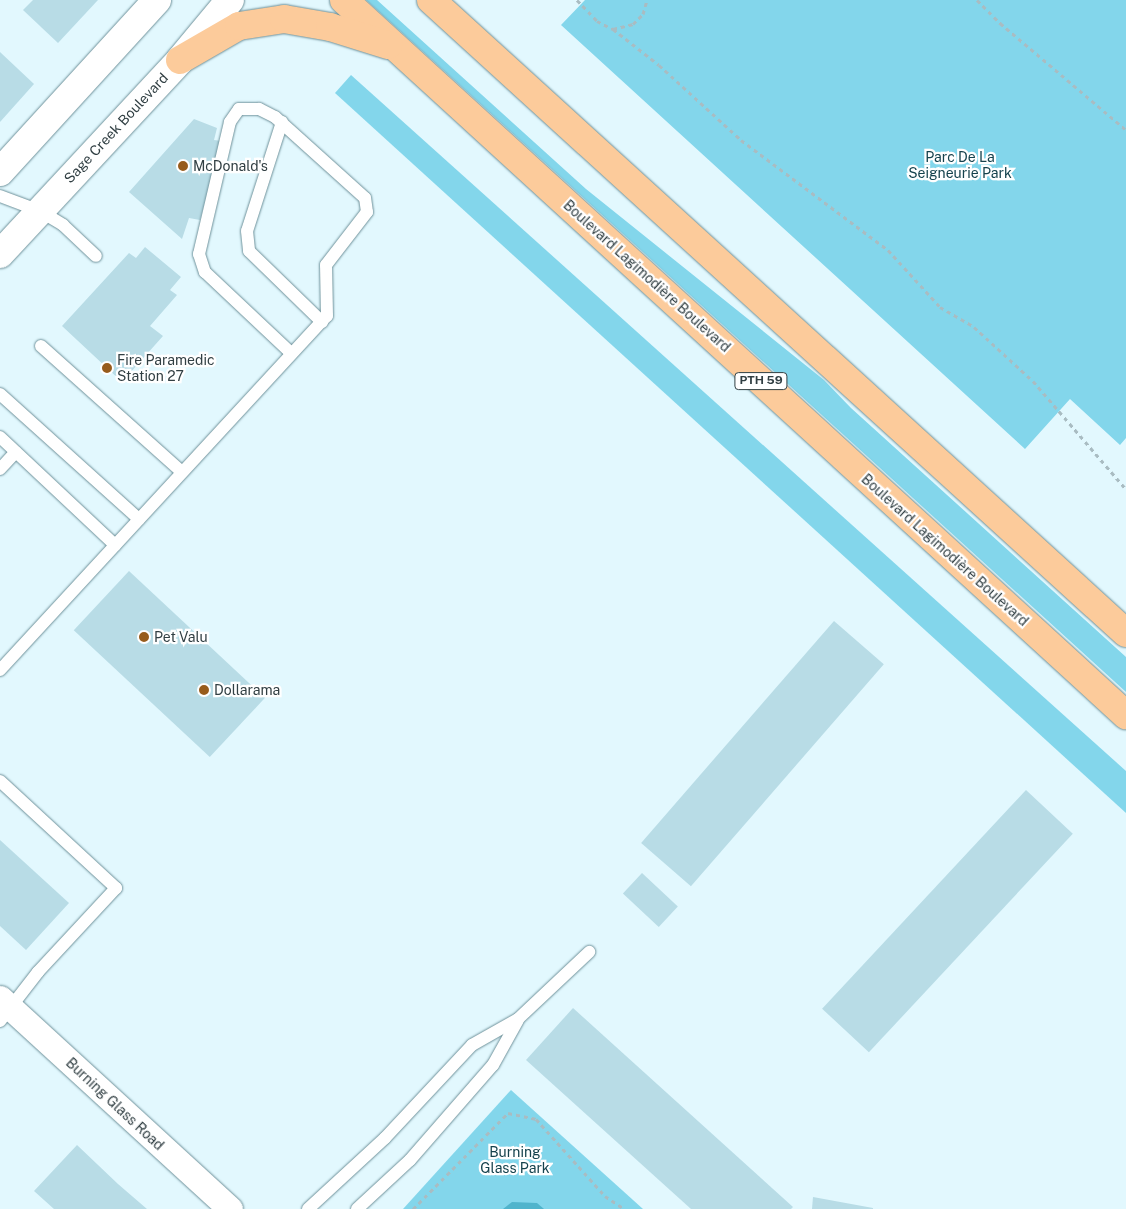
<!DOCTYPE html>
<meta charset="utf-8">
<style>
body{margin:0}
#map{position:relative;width:1126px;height:1209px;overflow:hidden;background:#e2f8fe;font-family:"Public Sans",sans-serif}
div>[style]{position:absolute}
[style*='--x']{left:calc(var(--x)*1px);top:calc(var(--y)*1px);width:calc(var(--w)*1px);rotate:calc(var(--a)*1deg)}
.green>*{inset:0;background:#83d6eb}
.water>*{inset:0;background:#50b4cc}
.building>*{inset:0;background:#b8dce6;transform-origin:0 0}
.path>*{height:3px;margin-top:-1.5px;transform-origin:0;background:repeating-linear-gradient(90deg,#a9bcc2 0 4px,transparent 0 8px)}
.roads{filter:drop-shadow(0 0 1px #6e919a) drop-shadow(0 0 1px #6e919a)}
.service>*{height:12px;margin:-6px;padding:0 6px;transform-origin:6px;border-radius:6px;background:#fff}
.minor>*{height:25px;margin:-12.5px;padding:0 12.5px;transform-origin:12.5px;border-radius:12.5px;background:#fff}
.tertiary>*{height:28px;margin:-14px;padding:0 14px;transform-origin:14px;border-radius:14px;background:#fff}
.primary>*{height:28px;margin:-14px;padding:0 14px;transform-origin:14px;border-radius:14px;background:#fccb9b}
.dots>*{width:14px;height:14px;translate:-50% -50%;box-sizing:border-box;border:2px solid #fff;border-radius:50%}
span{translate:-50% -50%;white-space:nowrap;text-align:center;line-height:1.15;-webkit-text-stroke:4.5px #fff;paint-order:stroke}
.shield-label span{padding:1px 4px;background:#fff;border:1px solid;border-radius:4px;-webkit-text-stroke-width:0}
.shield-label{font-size:12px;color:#313f43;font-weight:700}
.street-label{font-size:14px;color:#313f43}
.park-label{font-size:14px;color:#15424d}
.poi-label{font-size:14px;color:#313f43}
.left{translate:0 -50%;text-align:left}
</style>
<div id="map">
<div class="green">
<div style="clip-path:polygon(366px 0,377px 0,586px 189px,824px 380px,851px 408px,1126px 657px,1126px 692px)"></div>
<div style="clip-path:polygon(585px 0,1126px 0,1126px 438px,1120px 445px,1070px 399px,1025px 449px,561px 25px)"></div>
<div style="clip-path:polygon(351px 75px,1126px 771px,1126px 813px,335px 93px)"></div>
<div style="clip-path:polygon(511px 1090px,643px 1209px,403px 1209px)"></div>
</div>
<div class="water">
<div style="clip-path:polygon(512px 1202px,537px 1203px,544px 1209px,503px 1209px)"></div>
</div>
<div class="building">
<div style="clip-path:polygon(33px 0,98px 0,58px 43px,23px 10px)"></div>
<div style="clip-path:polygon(0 52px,34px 84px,0 122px)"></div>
<div style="clip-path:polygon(194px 119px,217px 128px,214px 140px,222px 141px,200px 220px,189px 218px,182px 239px,129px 192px)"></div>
<div style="clip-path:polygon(145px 247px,181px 277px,170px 290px,177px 295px,150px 326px,163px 336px,122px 382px,62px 326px,129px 253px,136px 258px)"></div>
<div style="left:129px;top:571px;width:186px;height:81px;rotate:43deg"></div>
<div style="left:834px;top:621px;width:66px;height:294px;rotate:41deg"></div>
<div style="left:1026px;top:790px;width:64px;height:299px;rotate:43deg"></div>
<div style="clip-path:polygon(0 840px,69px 903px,26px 950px,0 926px)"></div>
<div style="left:642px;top:873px;width:49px;height:28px;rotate:43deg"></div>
<div style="clip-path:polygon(573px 1008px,793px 1207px,791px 1209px,691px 1209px,526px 1060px)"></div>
<div style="clip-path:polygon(77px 1145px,118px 1184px,147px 1209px,54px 1209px,34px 1191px)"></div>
<div style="clip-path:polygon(813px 1197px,873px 1208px,873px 1209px,812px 1209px)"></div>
</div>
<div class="path">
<div style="--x:577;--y:0;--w:29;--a:46"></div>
<div style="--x:597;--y:21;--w:18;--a:27"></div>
<div style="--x:613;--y:29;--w:21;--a:-14"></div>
<div style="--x:633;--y:24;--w:14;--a:-45"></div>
<div style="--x:643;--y:14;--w:15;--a:-74"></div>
<div style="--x:977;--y:0;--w:33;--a:45"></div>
<div style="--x:1000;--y:23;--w:165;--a:40.3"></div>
<div style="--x:613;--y:29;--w:58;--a:38"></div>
<div style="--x:659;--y:65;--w:111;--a:42.4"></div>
<div style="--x:741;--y:140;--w:184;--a:36.8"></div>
<div style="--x:888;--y:250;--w:77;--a:47.6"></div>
<div style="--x:940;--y:307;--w:39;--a:30"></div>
<div style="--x:974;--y:327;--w:80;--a:42.5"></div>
<div style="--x:1033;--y:381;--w:143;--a:49.3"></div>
<div style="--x:413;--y:1209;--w:135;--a:-45.3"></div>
<div style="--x:508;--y:1113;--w:29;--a:12"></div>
<div style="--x:536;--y:1119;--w:103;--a:48.1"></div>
<div style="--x:605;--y:1196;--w:23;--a:34"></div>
</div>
<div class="roads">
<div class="service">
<div style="--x:282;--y:122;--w:114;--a:107.8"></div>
<div style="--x:247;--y:231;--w:20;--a:84"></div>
<div style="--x:249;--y:251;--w:102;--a:44.2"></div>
<div style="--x:0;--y:196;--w:43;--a:20.6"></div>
<div style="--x:40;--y:211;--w:27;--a:31"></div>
<div style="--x:63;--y:225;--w:45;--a:43.2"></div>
<div style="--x:41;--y:346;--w:189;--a:41.8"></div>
<div style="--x:0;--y:394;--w:187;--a:42"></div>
<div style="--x:0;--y:437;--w:158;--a:43.2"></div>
<div style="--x:0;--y:469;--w:23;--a:-47"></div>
<div style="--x:0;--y:670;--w:482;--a:-47.3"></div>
<div style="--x:327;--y:316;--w:51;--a:-91.1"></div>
<div style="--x:326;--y:265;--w:67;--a:-52.3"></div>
<div style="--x:367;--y:212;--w:14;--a:-98"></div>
<div style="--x:365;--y:198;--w:121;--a:-138"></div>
<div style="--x:275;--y:117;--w:18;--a:-153"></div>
<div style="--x:259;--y:109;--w:20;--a:180"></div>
<div style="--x:239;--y:109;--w:16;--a:125"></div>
<div style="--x:230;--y:122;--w:136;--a:103.2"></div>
<div style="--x:199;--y:254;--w:19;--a:72"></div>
<div style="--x:205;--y:272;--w:118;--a:43.3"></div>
<div style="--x:0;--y:781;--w:158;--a:42.7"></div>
<div style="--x:116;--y:888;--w:115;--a:132.9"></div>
<div style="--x:38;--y:972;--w:62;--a:127.8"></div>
<div style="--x:308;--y:1209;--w:105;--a:-42.7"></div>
<div style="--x:385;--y:1138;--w:127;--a:-46.9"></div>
<div style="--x:472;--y:1045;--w:53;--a:-29.5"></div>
<div style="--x:518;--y:1019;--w:98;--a:-43.3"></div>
<div style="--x:357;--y:1209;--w:72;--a:-42.8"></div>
<div style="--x:410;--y:1160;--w:126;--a:-48.9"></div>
<div style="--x:493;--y:1065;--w:51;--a:-60.9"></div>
</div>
<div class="minor">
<div style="--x:0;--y:998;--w:312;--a:42.5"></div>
</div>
<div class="tertiary">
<div style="--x:0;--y:172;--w:233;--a:-47.6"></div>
<div style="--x:0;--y:254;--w:265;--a:-47.1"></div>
<div style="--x:180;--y:60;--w:78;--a:-50.2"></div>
</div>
<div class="primary">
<div style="--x:344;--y:0;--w:1060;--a:42.44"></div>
<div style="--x:431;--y:0;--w:940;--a:42.33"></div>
<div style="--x:180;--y:60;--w:68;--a:-30"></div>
<div style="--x:239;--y:26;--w:46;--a:-8.8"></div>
<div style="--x:284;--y:19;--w:47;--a:9.9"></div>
<div style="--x:330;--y:27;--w:61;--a:17.2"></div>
</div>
</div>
<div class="dots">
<div style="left:183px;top:166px;background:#975c1c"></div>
<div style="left:107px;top:368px;background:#975c1c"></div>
<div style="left:144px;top:637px;background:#975c1c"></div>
<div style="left:204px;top:690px;background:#975c1c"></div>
</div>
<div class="shield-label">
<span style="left:761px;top:381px">PTH 59</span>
</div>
<div class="street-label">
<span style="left:116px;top:128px;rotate:-47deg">Sage Creek Boulevard</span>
<span style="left:647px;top:276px;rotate:42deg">Boulevard Lagimodière Boulevard</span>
<span style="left:945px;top:550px;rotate:42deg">Boulevard Lagimodière Boulevard</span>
<span style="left:115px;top:1104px;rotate:43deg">Burning Glass Road</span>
</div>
<div class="park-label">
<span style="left:960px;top:165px">Parc De La<br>Seigneurie Park</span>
<span style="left:515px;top:1160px">Burning<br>Glass Park</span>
</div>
<div class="poi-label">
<span class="left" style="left:193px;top:166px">McDonald's</span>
<span class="left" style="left:117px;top:368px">Fire Paramedic<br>Station 27</span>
<span class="left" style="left:154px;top:637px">Pet Valu</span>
<span class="left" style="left:214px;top:690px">Dollarama</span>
</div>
</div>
